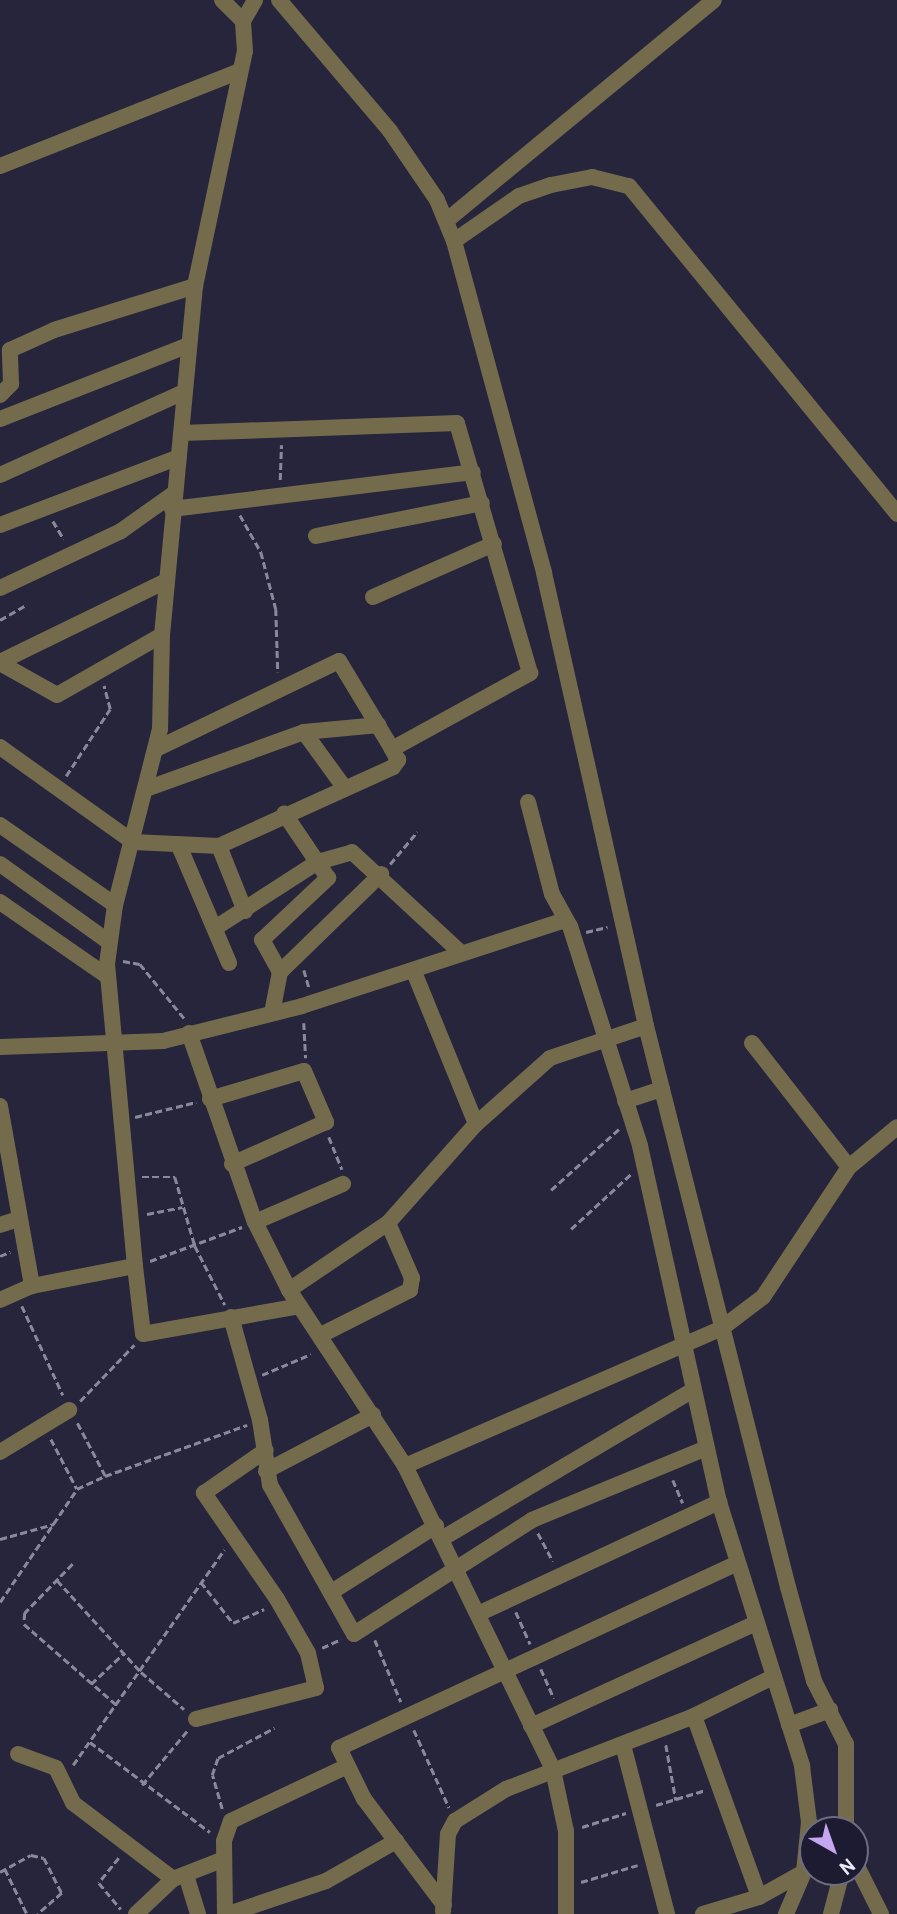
<!DOCTYPE html>
<style>
body{margin:0}
#map{position:relative;width:897px;height:1914px;overflow:hidden;background:#26253b;font-family:Overpass,sans-serif}
div>[style]{position:absolute}
[style*='--x']{left:calc(var(--x)*1px);top:calc(var(--y)*1px);width:calc(var(--w)*1px);rotate:calc(var(--a)*1deg)}
.path>*{height:2.5px;margin-top:-1.25px;transform-origin:0;background:repeating-linear-gradient(90deg,#8a899c 0 7px,transparent 0 10.5px)}
.minor>*{height:16px;margin:-8px;padding:0 8px;transform-origin:8px;border-radius:8px;background:#746b4c}
span{translate:-50% -50%;white-space:nowrap;text-align:center;line-height:1.15;-webkit-text-stroke:5px #1c1b31;paint-order:stroke}
.north{position:absolute;left:799px;top:1816px;width:70px;height:70px;box-sizing:border-box;background:#1c1b31;border:2px solid #6e6d80;border-radius:50%;rotate:140deg;font-size:19px;font-weight:700;line-height:28px;text-align:center;color:#e8e8f7}
.north::after{content:'';display:block;margin:auto;width:24px;height:32px;background:#c5a6f0;clip-path:polygon(50% 0,100% 100%,50% 72%,0 100%)}
</style>
<div id="map">
<div class="path">
<div style="--x:280;--y:480;--w:35;--a:-88"></div>
<div style="--x:240;--y:515;--w:43;--a:60.4"></div>
<div style="--x:261;--y:552;--w:59;--a:75.3"></div>
<div style="--x:276;--y:609;--w:63;--a:88.2"></div>
<div style="--x:53;--y:521;--w:21;--a:59"></div>
<div style="--x:0;--y:620;--w:30;--a:-30"></div>
<div style="--x:66;--y:776;--w:80;--a:-56.7"></div>
<div style="--x:110;--y:709;--w:24;--a:-105"></div>
<div style="--x:390;--y:864;--w:42;--a:-49.8"></div>
<div style="--x:586;--y:932;--w:22;--a:-13"></div>
<div style="--x:123;--y:961;--w:17;--a:10"></div>
<div style="--x:140;--y:964;--w:70;--a:50.8"></div>
<div style="--x:304;--y:970;--w:19;--a:74"></div>
<div style="--x:304;--y:1023;--w:35;--a:87"></div>
<div style="--x:135;--y:1117;--w:63;--a:-13.8"></div>
<div style="--x:329;--y:1137;--w:35;--a:68"></div>
<div style="--x:142;--y:1177;--w:33;--a:0"></div>
<div style="--x:175;--y:1177;--w:72;--a:73.8"></div>
<div style="--x:195;--y:1246;--w:66;--a:63"></div>
<div style="--x:551;--y:1190;--w:91;--a:-41.9"></div>
<div style="--x:147;--y:1214;--w:36;--a:-11"></div>
<div style="--x:571;--y:1229;--w:81;--a:-42.5"></div>
<div style="--x:0;--y:1256;--w:11;--a:-22"></div>
<div style="--x:150;--y:1261;--w:98;--a:-20.3"></div>
<div style="--x:22;--y:1306;--w:98;--a:65.3"></div>
<div style="--x:262;--y:1375;--w:53;--a:-23.2"></div>
<div style="--x:80;--y:1401;--w:78;--a:-46"></div>
<div style="--x:51;--y:1439;--w:56;--a:62.5"></div>
<div style="--x:105;--y:1476;--w:151;--a:-19.8"></div>
<div style="--x:673;--y:1480;--w:25;--a:67"></div>
<div style="--x:538;--y:1533;--w:32;--a:62"></div>
<div style="--x:0;--y:1539;--w:56;--a:-15.5"></div>
<div style="--x:73;--y:1564;--w:69;--a:134.4"></div>
<div style="--x:25;--y:1613;--w:11;--a:95"></div>
<div style="--x:24;--y:1624;--w:123;--a:41.1"></div>
<div style="--x:57;--y:1580;--w:125;--a:47.6"></div>
<div style="--x:141;--y:1672;--w:57;--a:40.7"></div>
<div style="--x:201;--y:1582;--w:52;--a:52"></div>
<div style="--x:233;--y:1623;--w:34;--a:-24"></div>
<div style="--x:0;--y:1602;--w:137;--a:-55.7"></div>
<div style="--x:77;--y:1489;--w:31;--a:-25"></div>
<div style="--x:105;--y:1476;--w:60;--a:-117.8"></div>
<div style="--x:516;--y:1612;--w:35;--a:66"></div>
<div style="--x:375;--y:1640;--w:67;--a:67.2"></div>
<div style="--x:322;--y:1648;--w:21;--a:-25"></div>
<div style="--x:541;--y:1669;--w:32;--a:66"></div>
<div style="--x:91;--y:1684;--w:44;--a:-43.2"></div>
<div style="--x:414;--y:1730;--w:85;--a:65.6"></div>
<div style="--x:90;--y:1742;--w:150;--a:36.9"></div>
<div style="--x:666;--y:1745;--w:56;--a:79.7"></div>
<div style="--x:73;--y:1765;--w:263;--a:-54.9"></div>
<div style="--x:142;--y:1785;--w:70;--a:-50.2"></div>
<div style="--x:656;--y:1805;--w:52;--a:-16.7"></div>
<div style="--x:222;--y:1809;--w:35;--a:-106"></div>
<div style="--x:212;--y:1775;--w:18;--a:-71"></div>
<div style="--x:218;--y:1758;--w:64;--a:-28.2"></div>
<div style="--x:582;--y:1827;--w:46;--a:-17.7"></div>
<div style="--x:119;--y:1858;--w:32;--a:129"></div>
<div style="--x:99;--y:1883;--w:34;--a:50"></div>
<div style="--x:5;--y:1869;--w:50;--a:63.9"></div>
<div style="--x:0;--y:1872;--w:35;--a:-29"></div>
<div style="--x:31;--y:1855;--w:13;--a:13"></div>
<div style="--x:44;--y:1858;--w:39;--a:63"></div>
<div style="--x:62;--y:1893;--w:32;--a:139"></div>
<div style="--x:581;--y:1882;--w:59;--a:-16.6"></div>
</div>
<div class="minor">
<div style="--x:222;--y:0;--w:30;--a:45"></div>
<div style="--x:279;--y:0;--w:172;--a:49.7"></div>
<div style="--x:390;--y:131;--w:83;--a:55.7"></div>
<div style="--x:437;--y:200;--w:44;--a:67.5"></div>
<div style="--x:454;--y:241;--w:344;--a:74.8"></div>
<div style="--x:544;--y:573;--w:464;--a:77.3"></div>
<div style="--x:646;--y:1026;--w:579;--a:75.8"></div>
<div style="--x:788;--y:1587;--w:98;--a:74.5"></div>
<div style="--x:814;--y:1681;--w:71;--a:63.1"></div>
<div style="--x:846;--y:1744;--w:86;--a:90"></div>
<div style="--x:0;--y:166;--w:258;--a:-21.6"></div>
<div style="--x:446;--y:221;--w:347;--a:-39.5"></div>
<div style="--x:454;--y:241;--w:79;--a:-34.7"></div>
<div style="--x:519;--y:196;--w:34;--a:-19"></div>
<div style="--x:551;--y:185;--w:42;--a:-11"></div>
<div style="--x:592;--y:177;--w:38;--a:14"></div>
<div style="--x:629;--y:186;--w:424;--a:50.7"></div>
<div style="--x:195;--y:286;--w:240;--a:-78"></div>
<div style="--x:245;--y:51;--w:30;--a:-94"></div>
<div style="--x:243;--y:21;--w:24;--a:-60"></div>
<div style="--x:0;--y:395;--w:16;--a:-45"></div>
<div style="--x:11;--y:384;--w:34;--a:-92"></div>
<div style="--x:10;--y:350;--w:48;--a:-24.4"></div>
<div style="--x:54;--y:330;--w:148;--a:-17.3"></div>
<div style="--x:195;--y:286;--w:351;--a:95.4"></div>
<div style="--x:162;--y:635;--w:94;--a:91.2"></div>
<div style="--x:160;--y:729;--w:182;--a:104.3"></div>
<div style="--x:115;--y:905;--w:60;--a:97.7"></div>
<div style="--x:107;--y:964;--w:303;--a:84.7"></div>
<div style="--x:135;--y:1266;--w:68;--a:83.3"></div>
<div style="--x:143;--y:1334;--w:159;--a:-10.1"></div>
<div style="--x:0;--y:419;--w:200;--a:-21.4"></div>
<div style="--x:0;--y:475;--w:200;--a:-24.3"></div>
<div style="--x:172;--y:509;--w:303;--a:-7"></div>
<div style="--x:0;--y:525;--w:191;--a:-20.8"></div>
<div style="--x:316;--y:536;--w:169;--a:-11.2"></div>
<div style="--x:0;--y:588;--w:134;--a:-25.2"></div>
<div style="--x:121;--y:531;--w:64;--a:-35.4"></div>
<div style="--x:373;--y:597;--w:132;--a:-23.7"></div>
<div style="--x:0;--y:662;--w:185;--a:-26"></div>
<div style="--x:0;--y:663;--w:65;--a:29.3"></div>
<div style="--x:57;--y:695;--w:121;--a:-29.7"></div>
<div style="--x:304;--y:732;--w:75;--a:-5.3"></div>
<div style="--x:0;--y:747;--w:163;--a:35.5"></div>
<div style="--x:133;--y:842;--w:86;--a:2.7"></div>
<div style="--x:219;--y:846;--w:191;--a:-24.4"></div>
<div style="--x:393;--y:767;--w:9;--a:-54"></div>
<div style="--x:398;--y:760;--w:13;--a:-119"></div>
<div style="--x:392;--y:749;--w:158;--a:-28.8"></div>
<div style="--x:530;--y:673;--w:260;--a:-106.3"></div>
<div style="--x:457;--y:423;--w:276;--a:177.9"></div>
<div style="--x:156;--y:749;--w:203;--a:-25.7"></div>
<div style="--x:339;--y:661;--w:103;--a:58.9"></div>
<div style="--x:146;--y:789;--w:168;--a:-19.8"></div>
<div style="--x:304;--y:732;--w:68;--a:54"></div>
<div style="--x:528;--y:802;--w:95;--a:75.4"></div>
<div style="--x:552;--y:894;--w:37;--a:61"></div>
<div style="--x:570;--y:926;--w:231;--a:72.3"></div>
<div style="--x:640;--y:1146;--w:365;--a:77.5"></div>
<div style="--x:719;--y:1502;--w:277;--a:72.5"></div>
<div style="--x:802;--y:1766;--w:56;--a:82.9"></div>
<div style="--x:809;--y:1822;--w:50;--a:95.7"></div>
<div style="--x:804;--y:1872;--w:46;--a:113.2"></div>
<div style="--x:0;--y:825;--w:140;--a:34.8"></div>
<div style="--x:219;--y:846;--w:70;--a:68.2"></div>
<div style="--x:180;--y:848;--w:125;--a:66.9"></div>
<div style="--x:0;--y:864;--w:134;--a:35.6"></div>
<div style="--x:0;--y:902;--w:130;--a:34.7"></div>
<div style="--x:215;--y:928;--w:122;--a:-32.7"></div>
<div style="--x:318;--y:862;--w:35;--a:-16"></div>
<div style="--x:352;--y:852;--w:147;--a:42.8"></div>
<div style="--x:280;--y:972;--w:37;--a:-119"></div>
<div style="--x:262;--y:940;--w:91;--a:-43.2"></div>
<div style="--x:328;--y:878;--w:78;--a:-124.1"></div>
<div style="--x:414;--y:972;--w:164;--a:67.8"></div>
<div style="--x:272;--y:1013;--w:42;--a:-79"></div>
<div style="--x:280;--y:972;--w:141;--a:-44.1"></div>
<div style="--x:189;--y:1033;--w:200;--a:70.8"></div>
<div style="--x:255;--y:1222;--w:76;--a:63.4"></div>
<div style="--x:289;--y:1290;--w:211;--a:56.6"></div>
<div style="--x:405;--y:1466;--w:338;--a:64"></div>
<div style="--x:553;--y:1770;--w:62;--a:78"></div>
<div style="--x:566;--y:1831;--w:83;--a:90"></div>
<div style="--x:752;--y:1043;--w:157;--a:52"></div>
<div style="--x:0;--y:1047;--w:163;--a:-2.1"></div>
<div style="--x:163;--y:1041;--w:143;--a:-14.1"></div>
<div style="--x:302;--y:1006;--w:274;--a:-18.1"></div>
<div style="--x:210;--y:1099;--w:98;--a:-16.6"></div>
<div style="--x:304;--y:1071;--w:56;--a:66.7"></div>
<div style="--x:326;--y:1122;--w:103;--a:155.9"></div>
<div style="--x:625;--y:1101;--w:39;--a:-18"></div>
<div style="--x:0;--y:1106;--w:183;--a:79.9"></div>
<div style="--x:255;--y:1222;--w:96;--a:-23.4"></div>
<div style="--x:0;--y:1225;--w:20;--a:-18"></div>
<div style="--x:289;--y:1290;--w:120;--a:-34.1"></div>
<div style="--x:388;--y:1223;--w:132;--a:-48.4"></div>
<div style="--x:476;--y:1124;--w:99;--a:-41.7"></div>
<div style="--x:550;--y:1058;--w:101;--a:-18.4"></div>
<div style="--x:0;--y:1300;--w:35;--a:-24"></div>
<div style="--x:32;--y:1286;--w:105;--a:-11"></div>
<div style="--x:231;--y:1317;--w:107;--a:74.3"></div>
<div style="--x:260;--y:1420;--w:66;--a:81.3"></div>
<div style="--x:270;--y:1485;--w:171;--a:60.6"></div>
<div style="--x:354;--y:1634;--w:211;--a:-32.6"></div>
<div style="--x:532;--y:1520;--w:189;--a:-22.4"></div>
<div style="--x:321;--y:1335;--w:100;--a:-26.8"></div>
<div style="--x:410;--y:1290;--w:12;--a:-81"></div>
<div style="--x:412;--y:1278;--w:60;--a:-113.6"></div>
<div style="--x:0;--y:1452;--w:81;--a:-31.3"></div>
<div style="--x:405;--y:1466;--w:346;--a:-23.5"></div>
<div style="--x:722;--y:1328;--w:51;--a:-37.1"></div>
<div style="--x:763;--y:1297;--w:156;--a:-56.5"></div>
<div style="--x:849;--y:1167;--w:62;--a:-39.8"></div>
<div style="--x:266;--y:1471;--w:121;--a:-27.6"></div>
<div style="--x:443;--y:1538;--w:289;--a:-30.6"></div>
<div style="--x:333;--y:1591;--w:122;--a:-32.3"></div>
<div style="--x:480;--y:1613;--w:264;--a:-24.9"></div>
<div style="--x:694;--y:1716;--w:192;--a:70.2"></div>
<div style="--x:196;--y:1719;--w:124;--a:-14.5"></div>
<div style="--x:316;--y:1688;--w:36;--a:-103"></div>
<div style="--x:308;--y:1653;--w:62;--a:-119.9"></div>
<div style="--x:277;--y:1599;--w:129;--a:-124.6"></div>
<div style="--x:204;--y:1493;--w:75;--a:-34.7"></div>
<div style="--x:789;--y:1725;--w:44;--a:-20.1"></div>
<div style="--x:531;--y:1726;--w:247;--a:-24.6"></div>
<div style="--x:623;--y:1745;--w:175;--a:75.4"></div>
<div style="--x:18;--y:1754;--w:40;--a:20.2"></div>
<div style="--x:56;--y:1768;--w:39;--a:64"></div>
<div style="--x:73;--y:1803;--w:126;--a:37.2"></div>
<div style="--x:855;--y:1862;--w:58;--a:63.4"></div>
<div style="--x:186;--y:1875;--w:41;--a:72.9"></div>
<div style="--x:444;--y:1905;--w:133;--a:-127"></div>
<div style="--x:364;--y:1799;--w:57;--a:-116.1"></div>
<div style="--x:339;--y:1748;--w:439;--a:-24.9"></div>
<div style="--x:443;--y:1911;--w:77;--a:-86.3"></div>
<div style="--x:448;--y:1834;--w:15;--a:-62"></div>
<div style="--x:455;--y:1821;--w:60;--a:-32.1"></div>
<div style="--x:506;--y:1789;--w:202;--a:-21.2"></div>
<div style="--x:694;--y:1716;--w:88;--a:-26.3"></div>
<div style="--x:136;--y:1914;--w:51;--a:-43.4"></div>
<div style="--x:173;--y:1879;--w:55;--a:-21.4"></div>
<div style="--x:225;--y:1914;--w:73;--a:-90.8"></div>
<div style="--x:224;--y:1841;--w:21;--a:-71"></div>
<div style="--x:231;--y:1821;--w:126;--a:-25.3"></div>
<div style="--x:228;--y:1914;--w:103;--a:-18.6"></div>
<div style="--x:326;--y:1881;--w:81;--a:-29.7"></div>
<div style="--x:703;--y:1914;--w:59;--a:-16.9"></div>
<div style="--x:759;--y:1897;--w:51;--a:-29.1"></div>
<div style="--x:831;--y:1914;--w:43;--a:-75.3"></div>
</div>
<div class="north">N</div>
</div>
